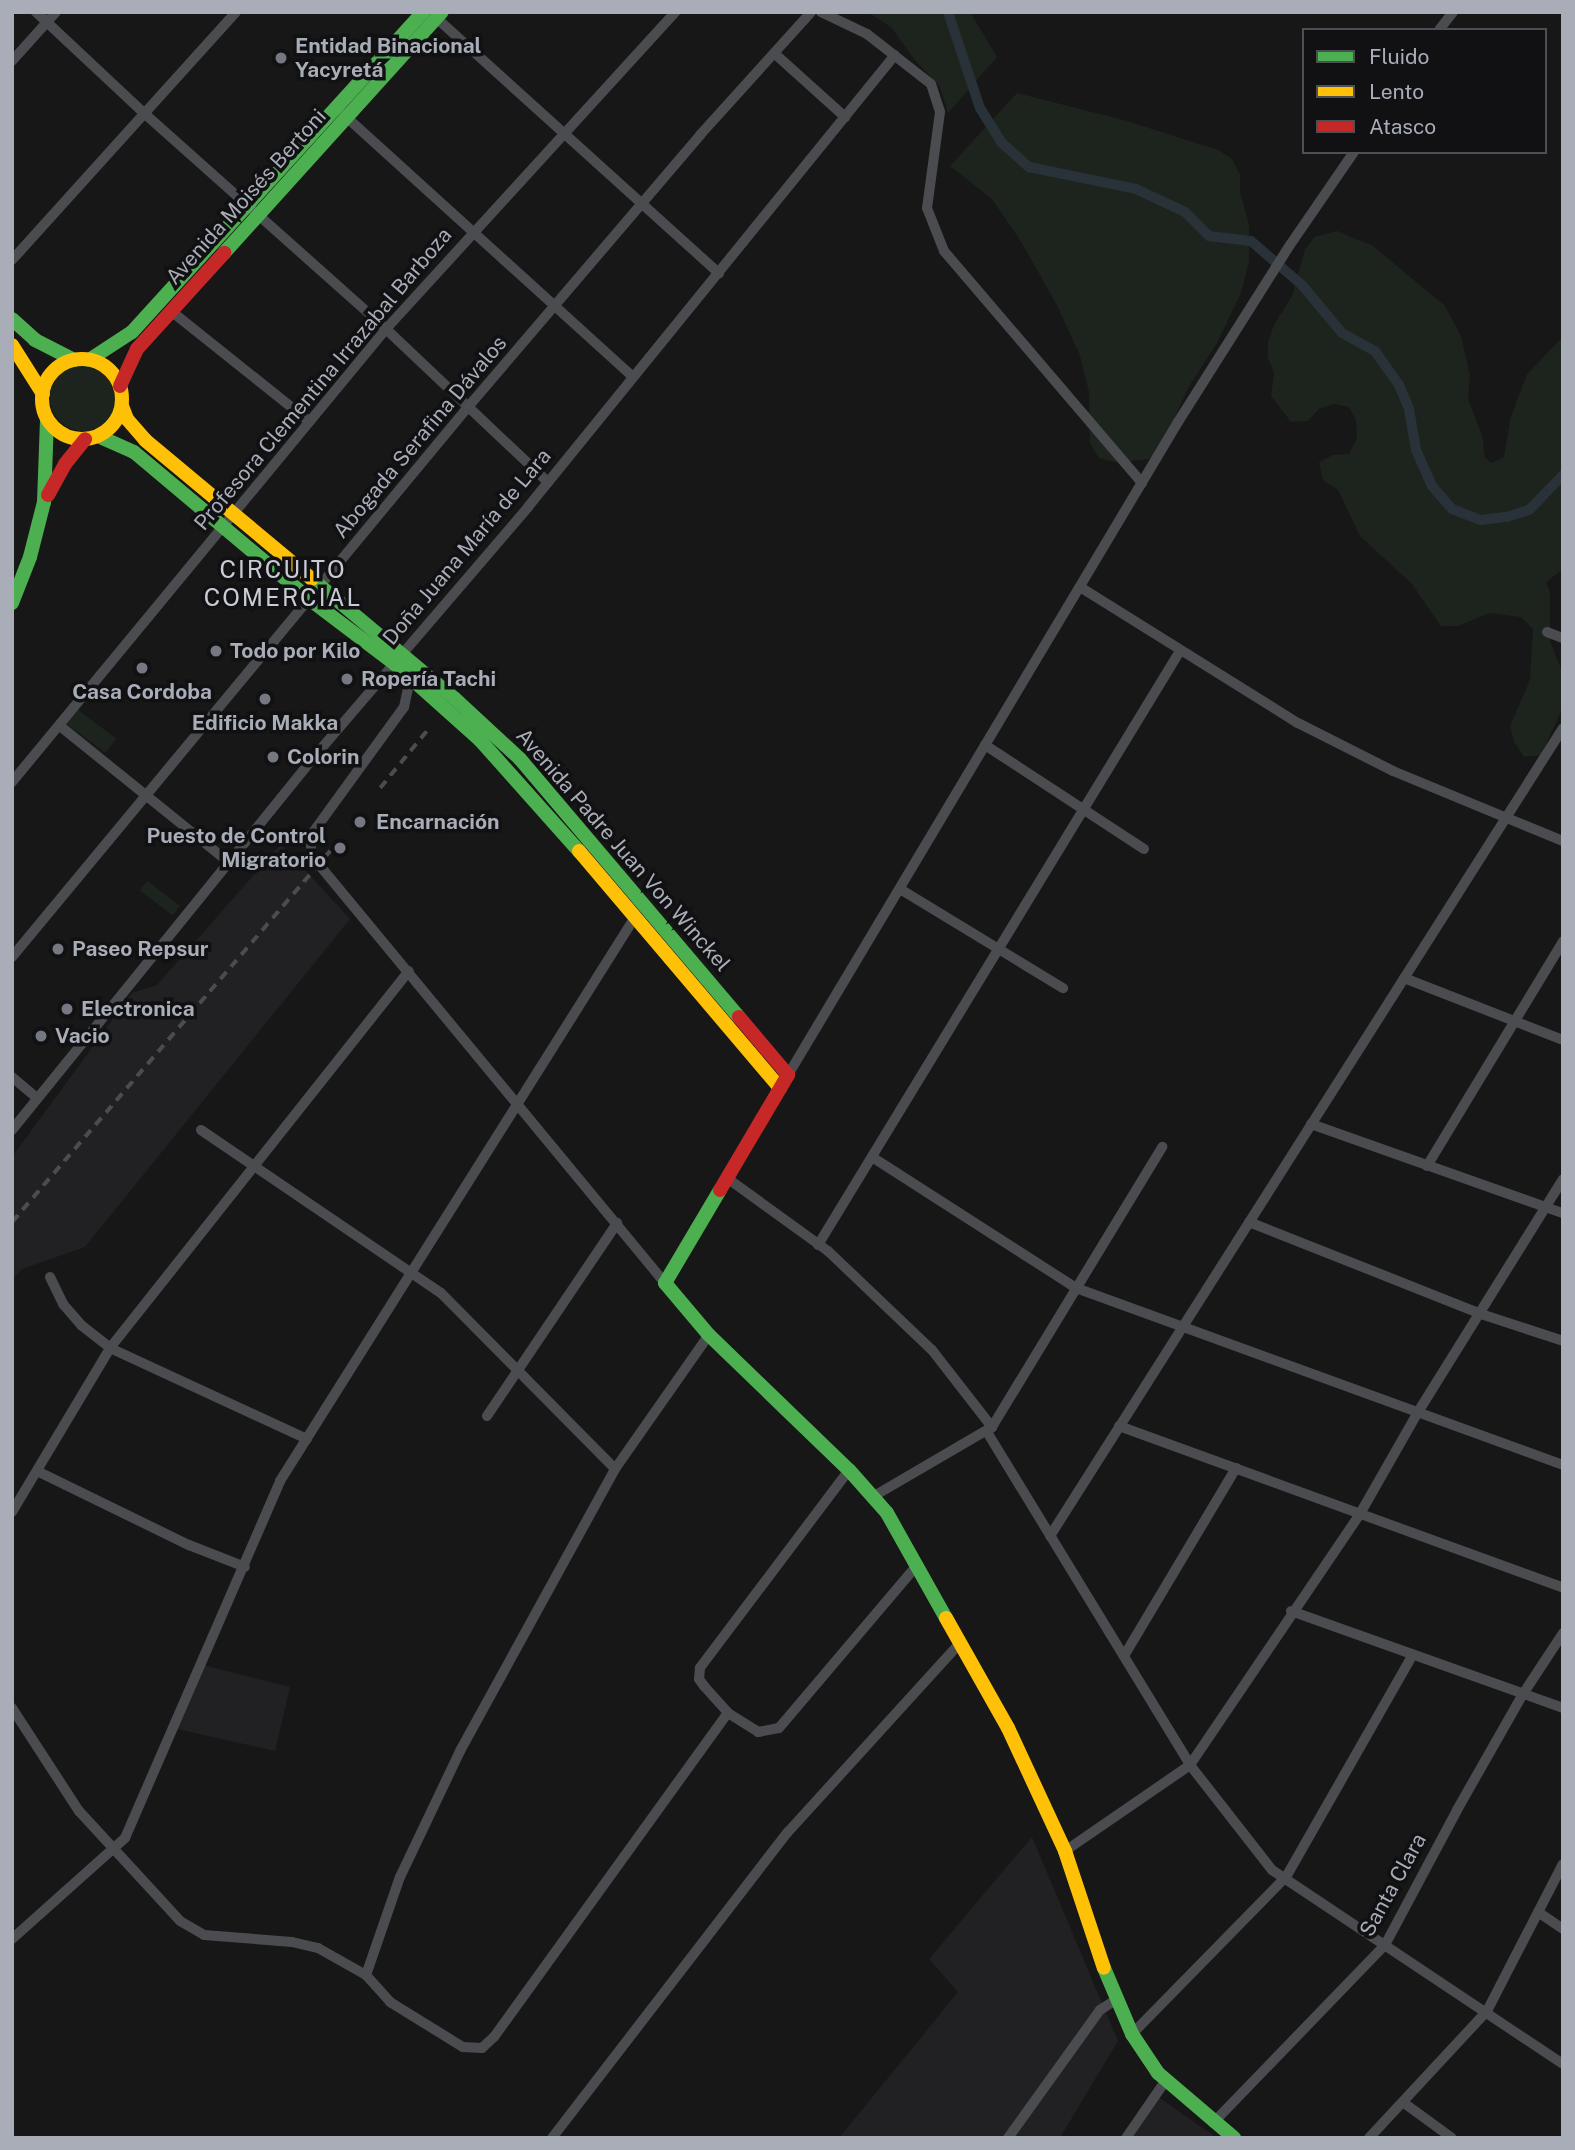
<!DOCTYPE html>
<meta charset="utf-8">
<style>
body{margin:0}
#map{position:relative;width:1575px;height:2150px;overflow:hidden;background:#171717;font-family:"Public Sans",sans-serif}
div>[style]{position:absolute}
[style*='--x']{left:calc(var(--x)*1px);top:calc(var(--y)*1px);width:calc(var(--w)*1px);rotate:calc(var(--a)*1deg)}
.built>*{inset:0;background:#212123}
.green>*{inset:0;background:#1d241e;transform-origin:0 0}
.round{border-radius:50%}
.canal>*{height:10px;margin:-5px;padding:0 5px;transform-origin:5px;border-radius:5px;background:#2a3239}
.street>*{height:10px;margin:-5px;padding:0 5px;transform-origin:5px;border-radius:5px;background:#4b4c50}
.fast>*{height:14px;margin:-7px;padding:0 7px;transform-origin:7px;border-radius:7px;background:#4caf50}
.slow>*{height:14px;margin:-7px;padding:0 7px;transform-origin:7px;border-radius:7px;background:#ffc107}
.slow>.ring{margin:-7px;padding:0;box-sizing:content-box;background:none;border:14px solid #ffc107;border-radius:50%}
.jam>*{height:14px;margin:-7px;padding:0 7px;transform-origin:7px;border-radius:7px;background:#c62828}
.rail>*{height:3.5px;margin-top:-1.75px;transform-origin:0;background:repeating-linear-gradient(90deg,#4b4c4f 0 9px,transparent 0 16px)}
.dots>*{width:19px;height:19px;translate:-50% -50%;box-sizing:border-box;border:4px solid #111113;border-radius:50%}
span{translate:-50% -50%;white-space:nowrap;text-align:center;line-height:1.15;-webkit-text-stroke:7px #111113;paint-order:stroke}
.poi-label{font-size:21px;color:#a8adb8;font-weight:700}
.left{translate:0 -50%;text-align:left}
.right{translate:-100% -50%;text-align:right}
.street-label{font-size:21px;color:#a8adb8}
.quarter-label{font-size:24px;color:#c9ccd4;letter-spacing:2px}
.frame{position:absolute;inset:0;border:14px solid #a8adb8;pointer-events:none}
.legend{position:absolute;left:1302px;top:28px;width:245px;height:126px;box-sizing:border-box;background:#111113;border:2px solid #4d4f55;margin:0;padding:9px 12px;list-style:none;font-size:21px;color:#a8adb8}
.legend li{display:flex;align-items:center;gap:14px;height:35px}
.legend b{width:35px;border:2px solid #4d4f55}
</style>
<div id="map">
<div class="built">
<div style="clip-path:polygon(281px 844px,350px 919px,85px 1247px,22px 1269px,12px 1280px,12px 1157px,132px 993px,157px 985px)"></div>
<div style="clip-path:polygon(203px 1665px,290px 1687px,275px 1751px,173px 1728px)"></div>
<div style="clip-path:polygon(1032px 1837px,1118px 2041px,1060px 2138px,839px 2138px,958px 1992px,929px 1959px)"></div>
<div style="clip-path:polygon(1157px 2096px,1217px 2138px,1127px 2138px)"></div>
</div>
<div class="green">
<div style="clip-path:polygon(868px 12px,970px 12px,997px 57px,948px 113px,940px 87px,914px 59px,892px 28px)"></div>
<div style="clip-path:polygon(1017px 93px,1127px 121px,1218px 150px,1232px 159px,1240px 175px,1240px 192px,1249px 225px,1249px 261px,1241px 293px,1217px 343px,1188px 388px,1161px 449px,1149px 459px,1114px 462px,1099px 458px,1090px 443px,1089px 392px,1080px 356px,1058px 307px,1022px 243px,992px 199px,950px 166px)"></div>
<div style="clip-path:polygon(1337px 231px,1373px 246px,1445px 306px,1461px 336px,1470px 376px,1468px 399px,1482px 435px,1485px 458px,1492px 463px,1504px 457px,1511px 416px,1527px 374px,1563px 337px,1563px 569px,1546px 582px,1550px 592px,1550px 641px,1563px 674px,1563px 707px,1541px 755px,1524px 757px,1514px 742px,1510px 726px,1530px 680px,1533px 629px,1521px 617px,1489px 613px,1458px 626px,1441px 626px,1412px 584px,1360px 536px,1338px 490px,1323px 480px,1319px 462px,1333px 455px,1349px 454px,1357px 438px,1356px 420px,1349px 407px,1334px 404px,1319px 409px,1308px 421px,1291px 422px,1271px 396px,1274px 373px,1268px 358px,1268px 342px,1274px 325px,1292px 296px,1305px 250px,1314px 237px)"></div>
<div class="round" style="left:50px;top:365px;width:66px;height:66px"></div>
<div style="left:77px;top:709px;width:49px;height:18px;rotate:37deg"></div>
<div style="left:147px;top:881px;width:41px;height:12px;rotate:37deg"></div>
</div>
<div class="canal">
<div style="--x:948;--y:12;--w:101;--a:71.6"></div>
<div style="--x:980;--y:108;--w:40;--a:58"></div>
<div style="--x:1001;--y:142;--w:38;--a:42"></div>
<div style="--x:1029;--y:167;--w:109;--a:11.6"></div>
<div style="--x:1136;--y:189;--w:54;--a:25.1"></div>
<div style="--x:1185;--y:212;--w:34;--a:45"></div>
<div style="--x:1209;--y:236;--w:42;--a:6.8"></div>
<div style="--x:1251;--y:241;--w:67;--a:40.8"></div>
<div style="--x:1302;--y:285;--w:62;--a:50.2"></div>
<div style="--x:1342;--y:333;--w:38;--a:29"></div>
<div style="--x:1375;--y:351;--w:42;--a:54.8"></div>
<div style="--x:1399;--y:385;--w:26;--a:67"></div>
<div style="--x:1409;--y:409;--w:42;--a:80.3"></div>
<div style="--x:1416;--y:450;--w:39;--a:66"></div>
<div style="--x:1432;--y:486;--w:30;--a:49"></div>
<div style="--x:1452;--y:509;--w:31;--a:21"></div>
<div style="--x:1481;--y:520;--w:26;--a:-7"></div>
<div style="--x:1507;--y:517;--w:23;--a:-18"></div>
<div style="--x:1529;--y:510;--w:49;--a:-45.8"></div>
</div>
<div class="street">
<div style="--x:36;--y:12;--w:149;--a:43.1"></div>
<div style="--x:145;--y:114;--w:323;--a:41.7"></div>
<div style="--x:386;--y:329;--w:223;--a:43.4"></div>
<div style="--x:821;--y:12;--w:51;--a:25.6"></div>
<div style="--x:867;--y:34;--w:81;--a:38"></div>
<div style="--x:931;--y:84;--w:29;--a:72"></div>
<div style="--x:940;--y:112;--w:97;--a:97.7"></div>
<div style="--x:927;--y:208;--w:46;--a:68.4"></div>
<div style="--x:944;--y:251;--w:305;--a:49.5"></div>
<div style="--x:432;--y:14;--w:387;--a:42.1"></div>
<div style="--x:1439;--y:30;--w:23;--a:-52"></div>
<div style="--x:774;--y:53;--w:96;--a:42"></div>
<div style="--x:12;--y:61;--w:66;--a:-48.1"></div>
<div style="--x:343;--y:114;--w:391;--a:42.2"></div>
<div style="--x:12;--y:260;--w:334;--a:-47.9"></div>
<div style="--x:171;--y:311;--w:176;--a:38.6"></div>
<div style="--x:1080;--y:587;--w:257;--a:32"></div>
<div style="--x:1298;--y:723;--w:106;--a:26.8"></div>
<div style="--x:1393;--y:771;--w:184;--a:22.4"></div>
<div style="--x:1547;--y:632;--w:17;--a:21"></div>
<div style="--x:410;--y:679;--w:29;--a:102"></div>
<div style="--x:404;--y:707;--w:158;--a:126"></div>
<div style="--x:311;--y:835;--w:20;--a:90"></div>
<div style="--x:311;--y:855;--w:555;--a:50.41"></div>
<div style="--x:60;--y:726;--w:220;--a:38.9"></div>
<div style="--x:985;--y:745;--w:190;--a:33.2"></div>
<div style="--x:12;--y:782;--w:587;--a:-50.46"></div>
<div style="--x:386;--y:329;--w:429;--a:-47.6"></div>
<div style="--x:900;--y:889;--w:191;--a:31.3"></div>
<div style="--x:12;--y:957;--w:714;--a:-50.34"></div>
<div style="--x:468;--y:407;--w:358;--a:-49.5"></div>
<div style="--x:700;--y:135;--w:166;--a:-47.9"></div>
<div style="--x:1404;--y:978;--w:171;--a:21.3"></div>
<div style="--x:788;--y:1075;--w:761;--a:-59.15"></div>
<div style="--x:1178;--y:422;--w:209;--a:-57.7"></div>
<div style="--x:1290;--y:245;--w:113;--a:-55.5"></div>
<div style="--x:12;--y:1077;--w:33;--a:40"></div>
<div style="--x:1311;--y:1124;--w:267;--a:19.5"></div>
<div style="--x:12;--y:1130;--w:480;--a:-51"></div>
<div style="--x:314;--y:757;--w:329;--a:-49.4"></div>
<div style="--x:528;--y:507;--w:582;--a:-50.93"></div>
<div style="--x:201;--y:1130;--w:290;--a:34.2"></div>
<div style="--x:441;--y:1293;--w:247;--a:45.3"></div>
<div style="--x:872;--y:1157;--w:242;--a:32.7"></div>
<div style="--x:1076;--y:1288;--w:518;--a:19.97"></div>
<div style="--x:1427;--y:1166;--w:263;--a:-58.8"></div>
<div style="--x:727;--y:1178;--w:125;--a:35.9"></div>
<div style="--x:828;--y:1251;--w:144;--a:43.6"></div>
<div style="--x:932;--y:1350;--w:98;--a:52.1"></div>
<div style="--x:992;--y:1427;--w:7;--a:135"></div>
<div style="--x:987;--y:1432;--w:390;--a:58.6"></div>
<div style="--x:1190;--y:1765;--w:133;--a:52"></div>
<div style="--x:1272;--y:1870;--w:350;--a:33.7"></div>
<div style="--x:1249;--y:1222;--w:250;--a:21.6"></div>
<div style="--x:1481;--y:1314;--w:86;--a:18.2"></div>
<div style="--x:818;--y:1245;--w:696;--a:-58.64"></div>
<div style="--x:50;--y:1277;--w:30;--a:64"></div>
<div style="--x:63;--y:1304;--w:28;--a:49"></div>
<div style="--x:81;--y:1325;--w:37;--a:38"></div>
<div style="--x:110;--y:1348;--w:217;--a:24.8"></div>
<div style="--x:487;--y:1416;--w:233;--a:-56"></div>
<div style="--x:1119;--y:1426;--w:473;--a:20"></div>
<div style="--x:849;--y:1470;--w:248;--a:127"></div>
<div style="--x:700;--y:1668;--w:11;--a:95"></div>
<div style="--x:699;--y:1679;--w:9;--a:54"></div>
<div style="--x:704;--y:1686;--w:36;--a:48"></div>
<div style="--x:728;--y:1713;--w:36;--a:32"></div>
<div style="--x:758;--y:1732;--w:21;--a:-11"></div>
<div style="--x:779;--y:1728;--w:214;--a:-49.7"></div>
<div style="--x:39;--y:1472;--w:167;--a:26"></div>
<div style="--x:189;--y:1545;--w:60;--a:21.4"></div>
<div style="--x:874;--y:1496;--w:137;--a:-30.3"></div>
<div style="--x:992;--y:1427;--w:328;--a:-58.7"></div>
<div style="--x:12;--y:1512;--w:191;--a:-59.1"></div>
<div style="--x:110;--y:1348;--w:481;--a:-51.6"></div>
<div style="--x:1050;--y:1536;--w:957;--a:-57.59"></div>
<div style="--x:1291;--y:1611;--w:289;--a:19.6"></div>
<div style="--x:1124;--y:1656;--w:219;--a:-59.2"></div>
<div style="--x:12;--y:1708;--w:123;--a:57"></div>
<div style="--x:79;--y:1811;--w:149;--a:47.4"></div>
<div style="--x:180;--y:1921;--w:28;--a:30"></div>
<div style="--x:204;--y:1935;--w:88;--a:4.5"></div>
<div style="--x:292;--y:1942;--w:27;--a:13"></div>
<div style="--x:318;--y:1948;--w:55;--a:29.4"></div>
<div style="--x:366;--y:1975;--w:36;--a:48"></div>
<div style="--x:390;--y:2002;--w:86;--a:31.7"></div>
<div style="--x:463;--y:2047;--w:19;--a:3"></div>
<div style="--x:482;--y:2048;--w:16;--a:-43"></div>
<div style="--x:494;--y:2037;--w:400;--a:-54.2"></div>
<div style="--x:1065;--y:1851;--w:152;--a:-34.5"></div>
<div style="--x:1190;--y:1765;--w:305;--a:-55.9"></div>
<div style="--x:1361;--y:1512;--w:115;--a:-60.3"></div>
<div style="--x:1418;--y:1412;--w:274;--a:-58.1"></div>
<div style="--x:1538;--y:1912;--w:30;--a:34"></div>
<div style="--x:12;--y:1939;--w:152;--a:-41.8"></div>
<div style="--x:125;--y:1838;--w:389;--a:-66.5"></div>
<div style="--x:280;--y:1481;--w:666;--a:-57.81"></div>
<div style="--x:366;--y:1975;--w:104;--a:-70.9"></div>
<div style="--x:400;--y:1877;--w:140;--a:-64.5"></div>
<div style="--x:460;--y:1751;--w:322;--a:-61.2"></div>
<div style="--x:615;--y:1469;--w:164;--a:-55"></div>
<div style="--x:1132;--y:2034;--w:220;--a:-45.6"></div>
<div style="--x:1286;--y:1877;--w:254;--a:-60.3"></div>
<div style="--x:1404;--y:2103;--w:59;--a:36.1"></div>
<div style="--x:1213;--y:2123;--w:248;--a:-46"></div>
<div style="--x:1385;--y:1945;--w:153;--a:-61.9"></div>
<div style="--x:1457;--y:1810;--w:133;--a:-60.4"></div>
<div style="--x:1523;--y:1694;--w:73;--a:-56.7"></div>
<div style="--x:552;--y:2138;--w:386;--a:-52.4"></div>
<div style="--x:788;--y:1832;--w:256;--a:-47.7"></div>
<div style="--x:1008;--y:2138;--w:158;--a:-54.3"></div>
<div style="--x:1100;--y:2010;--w:20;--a:-33"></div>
<div style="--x:1126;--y:2138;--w:70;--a:-55.4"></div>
<div style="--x:1369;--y:2138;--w:173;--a:-47.1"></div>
<div style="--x:1487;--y:2011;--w:165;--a:-62.7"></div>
</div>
<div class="fast">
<div style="--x:224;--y:253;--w:325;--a:-47.9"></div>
<div style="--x:12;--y:319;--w:31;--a:42"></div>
<div style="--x:35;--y:340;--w:44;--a:27.1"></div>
<div style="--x:89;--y:360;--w:51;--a:-33.1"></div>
<div style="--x:132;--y:332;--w:433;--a:-47.7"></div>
<div style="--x:98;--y:436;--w:39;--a:24"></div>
<div style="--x:134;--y:452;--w:229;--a:40"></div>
<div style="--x:309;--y:599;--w:108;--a:37.1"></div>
<div style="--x:395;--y:664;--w:114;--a:41.8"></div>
<div style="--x:480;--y:740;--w:149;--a:48.3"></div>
<div style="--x:312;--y:579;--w:185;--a:40"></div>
<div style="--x:454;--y:698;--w:90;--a:42.7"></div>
<div style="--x:520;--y:759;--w:338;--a:49.7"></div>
<div style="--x:12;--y:603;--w:49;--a:-68.6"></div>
<div style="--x:30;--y:557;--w:57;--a:-75.7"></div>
<div style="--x:44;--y:502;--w:83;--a:-87.9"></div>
<div style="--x:720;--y:1190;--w:108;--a:120.6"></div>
<div style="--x:665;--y:1283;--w:68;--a:49.8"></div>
<div style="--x:709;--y:1335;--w:194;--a:44"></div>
<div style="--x:849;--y:1470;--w:57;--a:48.5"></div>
<div style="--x:887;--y:1513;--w:120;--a:60.7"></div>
<div style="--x:1104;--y:1968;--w:72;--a:67"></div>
<div style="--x:1132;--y:2034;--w:47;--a:56.3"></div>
<div style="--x:1158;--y:2073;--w:100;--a:40.5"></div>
</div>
<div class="slow">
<div style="--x:12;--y:345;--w:58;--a:57.7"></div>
<div class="ring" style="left:42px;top:359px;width:66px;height:66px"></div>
<div style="--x:122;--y:406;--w:14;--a:69"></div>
<div style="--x:127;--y:419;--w:28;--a:49"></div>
<div style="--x:145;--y:440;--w:217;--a:39.8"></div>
<div style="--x:579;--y:851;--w:311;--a:49.7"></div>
<div style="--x:946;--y:1618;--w:126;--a:60.6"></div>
<div style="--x:1008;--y:1728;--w:136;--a:65.1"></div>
<div style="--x:1065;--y:1851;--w:123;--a:71.6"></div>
</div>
<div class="jam">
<div style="--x:120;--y:386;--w:41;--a:-65.3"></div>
<div style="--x:137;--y:349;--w:130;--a:-47.8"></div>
<div style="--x:48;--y:495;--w:35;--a:-61"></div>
<div style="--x:65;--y:464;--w:32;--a:-51"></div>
<div style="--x:720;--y:1190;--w:134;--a:-59.4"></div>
<div style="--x:788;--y:1075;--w:76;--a:-130.2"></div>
</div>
<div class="rail">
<div style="--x:380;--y:788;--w:79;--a:-50.7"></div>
<div style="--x:12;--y:1222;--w:492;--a:-49.4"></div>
</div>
<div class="dots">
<div style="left:281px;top:58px;background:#757880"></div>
<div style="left:216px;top:651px;background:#757880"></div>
<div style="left:142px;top:668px;background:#757880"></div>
<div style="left:347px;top:679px;background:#757880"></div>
<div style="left:265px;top:699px;background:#757880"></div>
<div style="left:273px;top:757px;background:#757880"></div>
<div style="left:360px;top:822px;background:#757880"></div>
<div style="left:340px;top:848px;background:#757880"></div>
<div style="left:58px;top:949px;background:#757880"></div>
<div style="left:67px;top:1009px;background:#757880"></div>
<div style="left:41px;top:1036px;background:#757880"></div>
</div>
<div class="poi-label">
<span class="left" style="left:295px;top:58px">Entidad Binacional<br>Yacyretá</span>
<span class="left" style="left:230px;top:651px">Todo por Kilo</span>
<span class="left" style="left:361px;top:679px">Ropería Tachi</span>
<span style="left:142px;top:692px">Casa Cordoba</span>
<span style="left:265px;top:723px">Edificio Makka</span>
<span class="left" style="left:287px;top:757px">Colorin</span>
<span class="left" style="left:376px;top:822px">Encarnación</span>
<span class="right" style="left:326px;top:848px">Puesto de Control<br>Migratorio</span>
<span class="left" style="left:72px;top:949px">Paseo Repsur</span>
<span class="left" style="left:81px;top:1009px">Electronica</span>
<span class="left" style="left:55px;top:1036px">Vacio</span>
</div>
<div class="street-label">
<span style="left:246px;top:197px;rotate:-48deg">Avenida Moisés Bertoni</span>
<span style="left:323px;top:379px;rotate:-50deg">Profesora Clementina Irrazabal Barboza</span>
<span style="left:420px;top:437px;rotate:-50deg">Abogada Serafina Dávalos</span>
<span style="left:467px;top:547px;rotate:-50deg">Doña Juana María de Lara</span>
<span style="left:623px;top:850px;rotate:49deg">Avenida Padre Juan Von Winckel</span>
<span style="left:1393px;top:1885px;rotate:-61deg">Santa Clara</span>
</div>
<div class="quarter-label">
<span style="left:283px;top:584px">CIRCUITO<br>COMERCIAL</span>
</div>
<div class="frame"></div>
<ul class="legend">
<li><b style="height:9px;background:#4caf50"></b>Fluido</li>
<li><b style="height:9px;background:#ffc107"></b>Lento</li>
<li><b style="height:9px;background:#c62828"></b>Atasco</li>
</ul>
</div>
